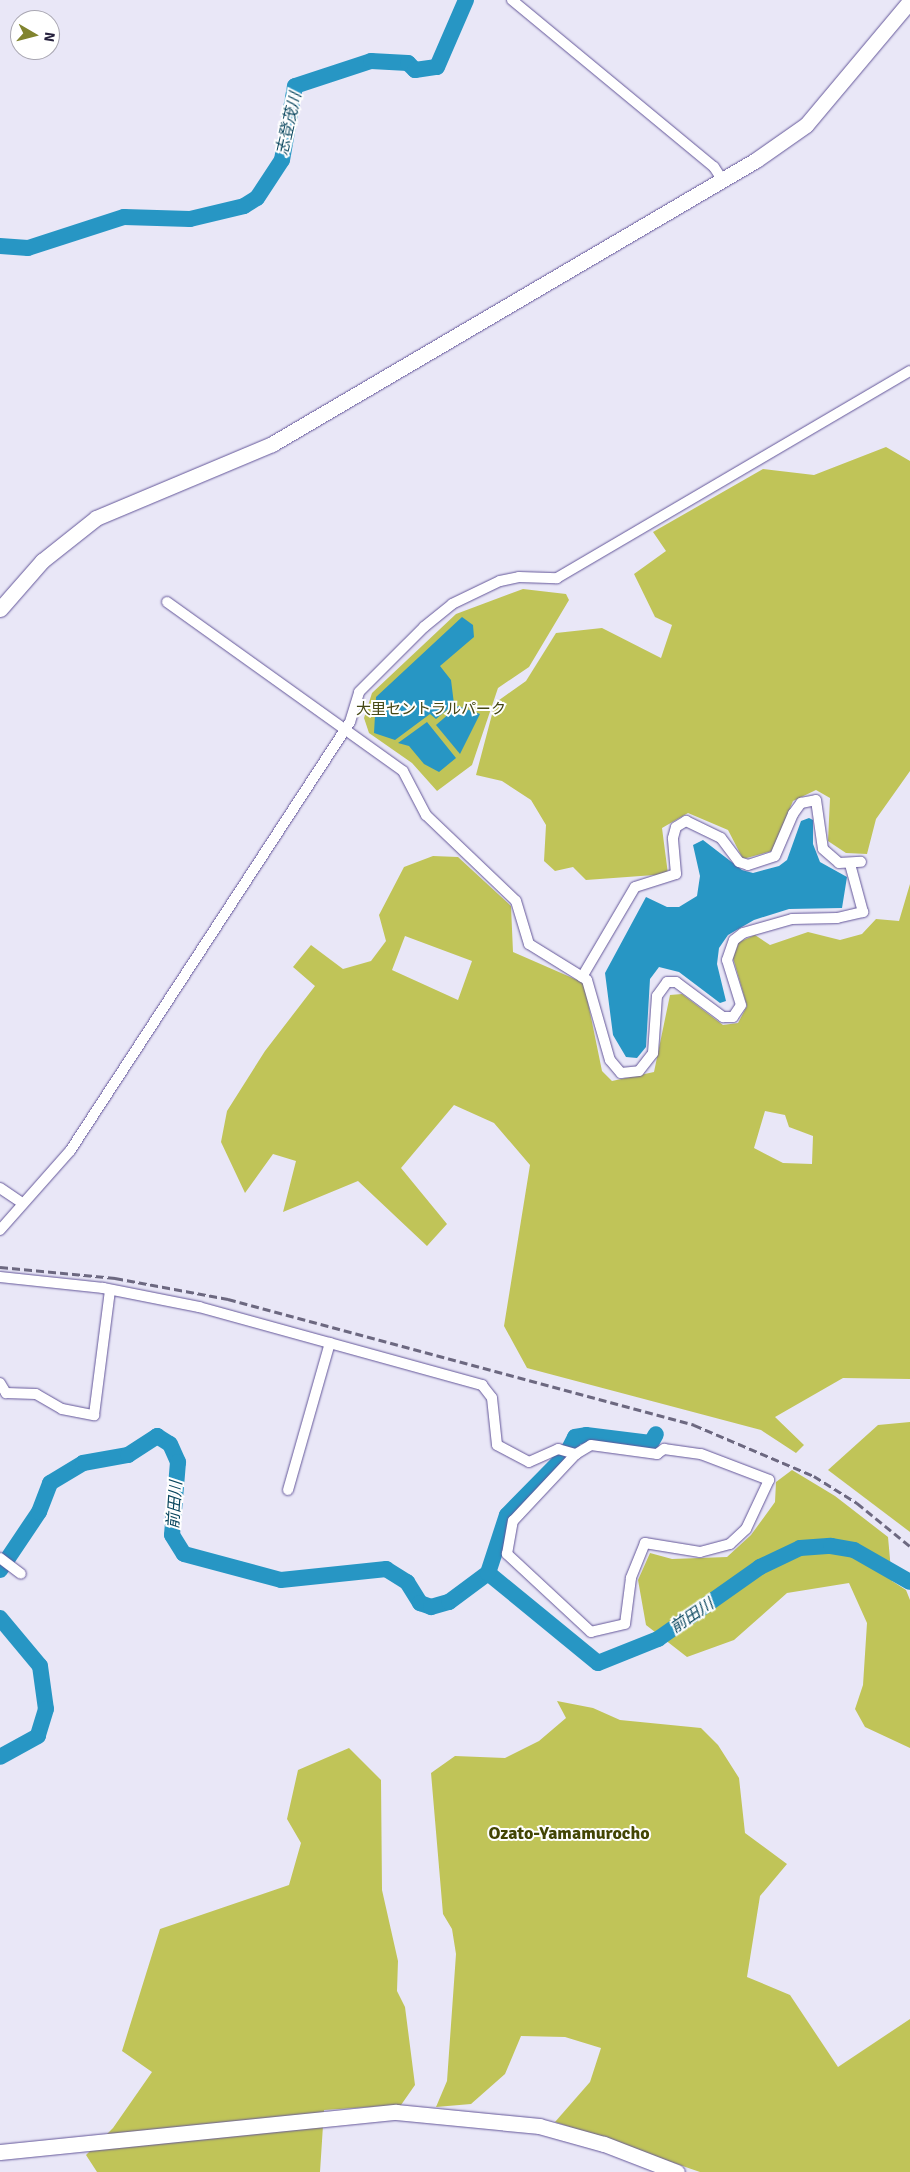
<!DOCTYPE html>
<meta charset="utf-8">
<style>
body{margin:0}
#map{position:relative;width:910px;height:2172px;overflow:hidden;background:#e9e7f7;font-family:Signika,"Noto Sans JP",sans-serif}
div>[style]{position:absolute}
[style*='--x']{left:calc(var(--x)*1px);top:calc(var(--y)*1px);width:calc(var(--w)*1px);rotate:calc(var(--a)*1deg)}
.green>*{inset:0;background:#c0c458}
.water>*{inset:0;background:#2796c4}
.river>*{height:16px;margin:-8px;padding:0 8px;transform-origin:8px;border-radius:8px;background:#2796c4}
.roads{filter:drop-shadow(0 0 1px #635699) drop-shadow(0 0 1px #635699)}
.street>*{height:10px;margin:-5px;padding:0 5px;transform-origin:5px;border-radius:5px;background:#fff}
.secondary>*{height:15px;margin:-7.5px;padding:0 7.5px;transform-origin:7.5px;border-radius:7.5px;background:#fff}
.rail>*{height:2.5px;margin-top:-1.25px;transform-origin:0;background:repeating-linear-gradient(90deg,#6c6880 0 8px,transparent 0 12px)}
span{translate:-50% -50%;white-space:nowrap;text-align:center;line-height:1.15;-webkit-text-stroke:4px #fff;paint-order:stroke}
.park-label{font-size:15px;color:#464815}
.water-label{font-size:16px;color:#09465e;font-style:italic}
.quarter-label{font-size:18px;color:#434504;font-weight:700}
.north{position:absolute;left:10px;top:10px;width:50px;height:50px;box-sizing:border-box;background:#fff;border:1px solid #a9a7b2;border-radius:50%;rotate:98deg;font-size:14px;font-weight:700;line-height:20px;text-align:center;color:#27223e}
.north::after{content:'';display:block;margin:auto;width:18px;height:22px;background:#81842f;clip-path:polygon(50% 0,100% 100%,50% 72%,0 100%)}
</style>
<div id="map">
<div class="green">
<div style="clip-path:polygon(886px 447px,910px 461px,910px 771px,876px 819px,867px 854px,846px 853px,828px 841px,830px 798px,816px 790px,793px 801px,772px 851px,743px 859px,728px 830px,688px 813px,662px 828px,668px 874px,586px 880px,573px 867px,555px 871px,544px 861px,546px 825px,531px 800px,502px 781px,476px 775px,495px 703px,526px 681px,556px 633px,602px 628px,661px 658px,672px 625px,655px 617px,634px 574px,666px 551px,653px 532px,763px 469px,814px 475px)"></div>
<div style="clip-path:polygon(523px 589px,566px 594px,569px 600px,529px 667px,498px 688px,472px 765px,437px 791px,412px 763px,369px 733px,364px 718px,372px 693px,456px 614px)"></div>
<div style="clip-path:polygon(evenodd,433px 856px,458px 857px,511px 906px,513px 952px,584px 983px,602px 1071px,612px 1081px,654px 1072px,670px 995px,682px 994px,723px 1025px,738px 1023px,747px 1006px,733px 958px,739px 942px,755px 935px,770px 945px,808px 932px,840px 940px,862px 934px,876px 919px,899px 921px,910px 884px,910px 1379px,843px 1378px,775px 1417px,804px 1445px,796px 1453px,761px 1430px,527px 1368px,504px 1326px,530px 1165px,494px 1123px,454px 1105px,401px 1168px,447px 1224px,427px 1246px,358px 1181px,283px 1212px,296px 1161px,273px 1154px,245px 1193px,221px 1142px,227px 1111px,265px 1051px,315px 986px,293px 967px,311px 945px,343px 969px,371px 961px,386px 941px,379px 915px,404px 867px,433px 856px,405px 936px,472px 961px,458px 1000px,392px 970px,405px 936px,433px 856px,765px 1111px,785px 1115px,789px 1127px,813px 1136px,812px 1164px,783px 1163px,754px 1148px,765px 1111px)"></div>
<div style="clip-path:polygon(910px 1422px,910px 1532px,828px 1470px,878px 1425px)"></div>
<div style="clip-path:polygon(792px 1470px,835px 1496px,888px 1537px,892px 1581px,906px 1590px,910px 1600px,910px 1748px,865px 1727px,855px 1709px,863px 1685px,867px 1623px,849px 1583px,787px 1593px,734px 1640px,687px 1657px,646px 1625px,638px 1580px,650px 1553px,672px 1559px,727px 1557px,751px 1535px,775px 1502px,776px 1482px)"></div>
<div style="clip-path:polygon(557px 1701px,593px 1708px,620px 1720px,701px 1728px,718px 1745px,739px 1778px,745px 1833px,787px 1864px,760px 1896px,747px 1977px,790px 1995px,838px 2067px,910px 2019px,910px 2172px,700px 2172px,555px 2122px,590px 2082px,601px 2048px,565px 2037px,521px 2036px,505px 2074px,471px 2104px,436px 2107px,447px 2081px,456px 1954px,452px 1929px,443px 1914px,431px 1773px,455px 1756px,505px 1758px,539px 1741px,566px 1718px)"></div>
<div style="clip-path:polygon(349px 1748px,381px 1780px,382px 1890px,398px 1961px,397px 1991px,405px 2007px,415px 2085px,401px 2105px,324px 2110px,320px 2172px,97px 2172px,86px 2155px,113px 2128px,152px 2072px,122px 2051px,160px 1929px,289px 1885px,301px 1843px,287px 1819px,298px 1770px)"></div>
</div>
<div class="water">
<div style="clip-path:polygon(462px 617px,473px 625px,474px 637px,440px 666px,451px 680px,454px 704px,436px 719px,430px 714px,395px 740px,374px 733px,376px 697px)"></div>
<div style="clip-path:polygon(458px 706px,480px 714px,460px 754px,436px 725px)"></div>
<div style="clip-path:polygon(427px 722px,456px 758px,439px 772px,424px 764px,409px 746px,398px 743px)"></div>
<div style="clip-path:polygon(809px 818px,813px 820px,813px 844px,820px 862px,847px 877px,842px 908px,789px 909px,754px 920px,728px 935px,719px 948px,717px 964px,726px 1001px,720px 1003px,679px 972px,659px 967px,650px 979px,646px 1047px,637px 1058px,626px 1057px,613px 1035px,605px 973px,646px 897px,667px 907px,679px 907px,697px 896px,700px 876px,693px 845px,703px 840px,742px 870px,753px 873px,779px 866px,787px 860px,801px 821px)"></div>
</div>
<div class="river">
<div style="--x:0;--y:246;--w:28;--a:4"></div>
<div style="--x:28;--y:248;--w:101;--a:-17.9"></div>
<div style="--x:124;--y:217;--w:66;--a:1.7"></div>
<div style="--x:190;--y:219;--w:56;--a:-13.5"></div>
<div style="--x:244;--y:206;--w:15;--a:-32"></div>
<div style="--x:257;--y:198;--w:45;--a:-56.7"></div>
<div style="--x:282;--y:160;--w:75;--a:-80"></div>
<div style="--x:295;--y:86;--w:80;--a:-18.2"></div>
<div style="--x:371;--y:61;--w:37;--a:3"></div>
<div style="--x:408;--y:63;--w:10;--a:45"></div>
<div style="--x:415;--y:70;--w:22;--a:-8"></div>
<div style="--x:437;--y:67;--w:73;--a:-66.6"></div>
<div style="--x:0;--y:1570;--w:70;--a:-56.1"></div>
<div style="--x:39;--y:1512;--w:31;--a:-69"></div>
<div style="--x:50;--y:1483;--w:39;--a:-31"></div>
<div style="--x:83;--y:1463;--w:46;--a:-10.1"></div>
<div style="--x:128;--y:1455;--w:35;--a:-33"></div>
<div style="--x:157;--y:1436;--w:15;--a:32"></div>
<div style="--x:170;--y:1444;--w:20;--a:66"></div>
<div style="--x:178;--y:1462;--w:73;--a:94.7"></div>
<div style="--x:172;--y:1535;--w:22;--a:58"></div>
<div style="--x:184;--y:1554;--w:100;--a:15"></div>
<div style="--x:281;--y:1580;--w:106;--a:-6"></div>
<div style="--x:386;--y:1569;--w:25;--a:32"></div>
<div style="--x:407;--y:1582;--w:25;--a:58"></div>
<div style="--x:420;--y:1603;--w:12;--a:20"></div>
<div style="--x:431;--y:1607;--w:19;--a:-16"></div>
<div style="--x:449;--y:1602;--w:49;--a:-36.6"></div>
<div style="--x:488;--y:1573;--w:142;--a:39.3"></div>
<div style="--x:598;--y:1663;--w:65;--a:-21.8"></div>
<div style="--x:658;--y:1639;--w:125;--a:-35.2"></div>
<div style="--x:760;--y:1567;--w:44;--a:-25.4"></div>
<div style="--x:800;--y:1548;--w:31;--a:-4"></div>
<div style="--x:831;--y:1546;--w:23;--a:10"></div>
<div style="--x:854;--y:1550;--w:64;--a:29.7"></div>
<div style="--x:488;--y:1573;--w:61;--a:-71.9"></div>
<div style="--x:507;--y:1515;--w:84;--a:-45.5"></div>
<div style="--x:566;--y:1455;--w:20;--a:-63"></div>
<div style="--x:575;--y:1437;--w:11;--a:-10"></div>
<div style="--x:586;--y:1435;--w:65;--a:7"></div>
<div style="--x:651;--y:1443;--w:10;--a:-61"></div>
<div style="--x:0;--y:1618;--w:62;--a:50.2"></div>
<div style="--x:40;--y:1666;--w:43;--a:82.1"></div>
<div style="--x:46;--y:1709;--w:28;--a:107"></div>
<div style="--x:38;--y:1736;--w:43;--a:151.1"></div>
</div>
<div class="roads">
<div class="street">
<div style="--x:512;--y:0;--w:262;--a:39.6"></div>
<div style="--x:714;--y:167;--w:17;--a:57"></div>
<div style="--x:167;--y:602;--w:290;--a:35.6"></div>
<div style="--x:403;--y:771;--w:50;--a:62.4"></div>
<div style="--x:426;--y:815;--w:124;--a:43.7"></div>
<div style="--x:516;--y:901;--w:45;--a:73.2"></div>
<div style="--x:529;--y:944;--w:68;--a:31.8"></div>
<div style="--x:587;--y:980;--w:83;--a:74"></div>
<div style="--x:610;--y:1060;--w:17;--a:50"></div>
<div style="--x:621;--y:1073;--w:18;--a:-6"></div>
<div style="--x:639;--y:1071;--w:23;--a:-52"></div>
<div style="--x:653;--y:1053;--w:57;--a:-86"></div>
<div style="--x:657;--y:996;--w:17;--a:-54"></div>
<div style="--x:667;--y:982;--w:9;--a:0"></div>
<div style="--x:676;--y:982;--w:59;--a:36.7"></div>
<div style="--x:723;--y:1017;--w:10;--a:0"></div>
<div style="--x:733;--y:1017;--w:14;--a:-56"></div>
<div style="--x:741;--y:1005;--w:47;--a:-107.3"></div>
<div style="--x:727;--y:960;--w:21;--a:-71"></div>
<div style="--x:734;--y:940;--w:11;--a:-38"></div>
<div style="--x:743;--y:933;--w:51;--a:-15.9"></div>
<div style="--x:792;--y:919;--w:45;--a:-1.3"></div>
<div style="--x:837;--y:918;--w:27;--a:-13"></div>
<div style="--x:863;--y:912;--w:50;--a:-105.2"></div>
<div style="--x:582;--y:977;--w:104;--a:-59.5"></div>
<div style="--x:635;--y:887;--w:43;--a:-17.6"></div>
<div style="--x:676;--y:874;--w:36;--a:-95"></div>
<div style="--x:673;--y:838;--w:11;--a:-75"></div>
<div style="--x:676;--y:827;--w:12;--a:-31"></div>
<div style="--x:686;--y:821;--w:39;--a:26"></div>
<div style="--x:721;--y:838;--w:30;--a:53"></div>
<div style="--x:739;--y:862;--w:9;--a:18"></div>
<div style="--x:748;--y:865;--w:28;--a:-18"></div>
<div style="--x:775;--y:856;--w:46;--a:-66.8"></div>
<div style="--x:793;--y:814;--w:14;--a:-54"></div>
<div style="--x:801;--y:803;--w:15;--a:-11"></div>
<div style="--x:816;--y:800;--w:49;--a:81.9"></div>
<div style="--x:823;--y:849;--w:21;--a:41"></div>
<div style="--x:839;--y:863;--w:22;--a:-3"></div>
<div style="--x:0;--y:1188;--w:27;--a:34"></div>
<div style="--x:0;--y:1230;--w:106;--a:-48.5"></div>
<div style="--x:70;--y:1151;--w:512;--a:-56.87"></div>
<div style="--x:350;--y:722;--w:31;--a:-73"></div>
<div style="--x:359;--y:692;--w:92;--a:-45"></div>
<div style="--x:424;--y:627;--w:36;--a:-39"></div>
<div style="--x:452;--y:604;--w:53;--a:-25.6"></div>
<div style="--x:500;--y:581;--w:19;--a:-12"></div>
<div style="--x:519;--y:577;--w:38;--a:2"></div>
<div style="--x:557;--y:578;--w:409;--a:-30.4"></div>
<div style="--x:0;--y:1277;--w:104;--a:6.1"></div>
<div style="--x:103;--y:1288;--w:98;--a:11.2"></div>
<div style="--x:199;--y:1307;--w:294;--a:15.4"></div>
<div style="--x:482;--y:1385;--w:16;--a:52"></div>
<div style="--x:492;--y:1398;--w:47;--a:83.9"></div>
<div style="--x:497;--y:1445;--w:36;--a:28"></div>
<div style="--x:529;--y:1462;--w:32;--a:-24"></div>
<div style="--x:558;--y:1449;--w:19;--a:16"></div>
<div style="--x:576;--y:1454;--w:17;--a:-31"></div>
<div style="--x:591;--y:1445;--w:67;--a:7.8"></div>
<div style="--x:657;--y:1454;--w:9;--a:-36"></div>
<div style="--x:664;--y:1449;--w:37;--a:8"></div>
<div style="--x:701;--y:1454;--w:73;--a:20.9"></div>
<div style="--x:769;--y:1480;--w:54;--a:115.1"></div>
<div style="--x:746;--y:1529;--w:22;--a:137"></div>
<div style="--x:730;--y:1544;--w:31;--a:165"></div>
<div style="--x:700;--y:1552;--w:56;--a:-170.7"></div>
<div style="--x:645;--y:1543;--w:38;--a:112"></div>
<div style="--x:631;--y:1578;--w:46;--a:97.4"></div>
<div style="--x:625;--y:1624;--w:35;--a:167"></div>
<div style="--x:591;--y:1632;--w:115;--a:-137.1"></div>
<div style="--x:507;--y:1554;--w:34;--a:-80"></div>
<div style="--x:513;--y:1521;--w:92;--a:-46.8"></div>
<div style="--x:0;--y:1383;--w:12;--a:59"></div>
<div style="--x:6;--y:1393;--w:30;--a:2"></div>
<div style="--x:36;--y:1394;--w:30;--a:30"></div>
<div style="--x:62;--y:1409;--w:33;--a:11"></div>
<div style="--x:94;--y:1415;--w:126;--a:-82.7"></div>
<div style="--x:288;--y:1490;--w:153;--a:-74.1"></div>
<div style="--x:0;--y:1558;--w:26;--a:37"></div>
</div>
<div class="secondary">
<div style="--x:0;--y:609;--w:64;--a:-48.8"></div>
<div style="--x:42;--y:561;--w:69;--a:-38.5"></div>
<div style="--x:96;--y:518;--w:191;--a:-22.8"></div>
<div style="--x:272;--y:444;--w:561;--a:-30.4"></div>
<div style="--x:756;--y:160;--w:61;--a:-35"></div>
<div style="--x:806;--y:125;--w:162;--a:-50"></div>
<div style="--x:0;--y:2152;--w:398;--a:-5.8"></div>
<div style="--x:396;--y:2112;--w:144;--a:5.6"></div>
<div style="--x:539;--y:2126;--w:67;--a:15.5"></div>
<div style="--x:604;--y:2144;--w:78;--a:21"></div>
</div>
</div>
<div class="rail">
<div style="--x:0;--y:1267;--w:116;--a:5.5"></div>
<div style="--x:115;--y:1278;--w:115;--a:10.5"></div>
<div style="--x:228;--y:1299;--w:483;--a:15.1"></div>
<div style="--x:694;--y:1425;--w:130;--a:23"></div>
<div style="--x:814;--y:1476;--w:51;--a:32.1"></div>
<div style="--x:857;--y:1503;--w:68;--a:39.1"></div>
</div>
<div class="park-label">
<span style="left:431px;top:710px">大里セントラルパーク</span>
</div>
<div class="water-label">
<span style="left:289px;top:124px;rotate:-77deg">志登茂川</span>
<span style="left:175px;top:1505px;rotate:-86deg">前田川</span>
<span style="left:692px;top:1616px;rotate:-34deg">前田川</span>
</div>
<div class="quarter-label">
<span style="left:569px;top:1833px">Ozato-Yamamurocho</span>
</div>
<div class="north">N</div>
</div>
